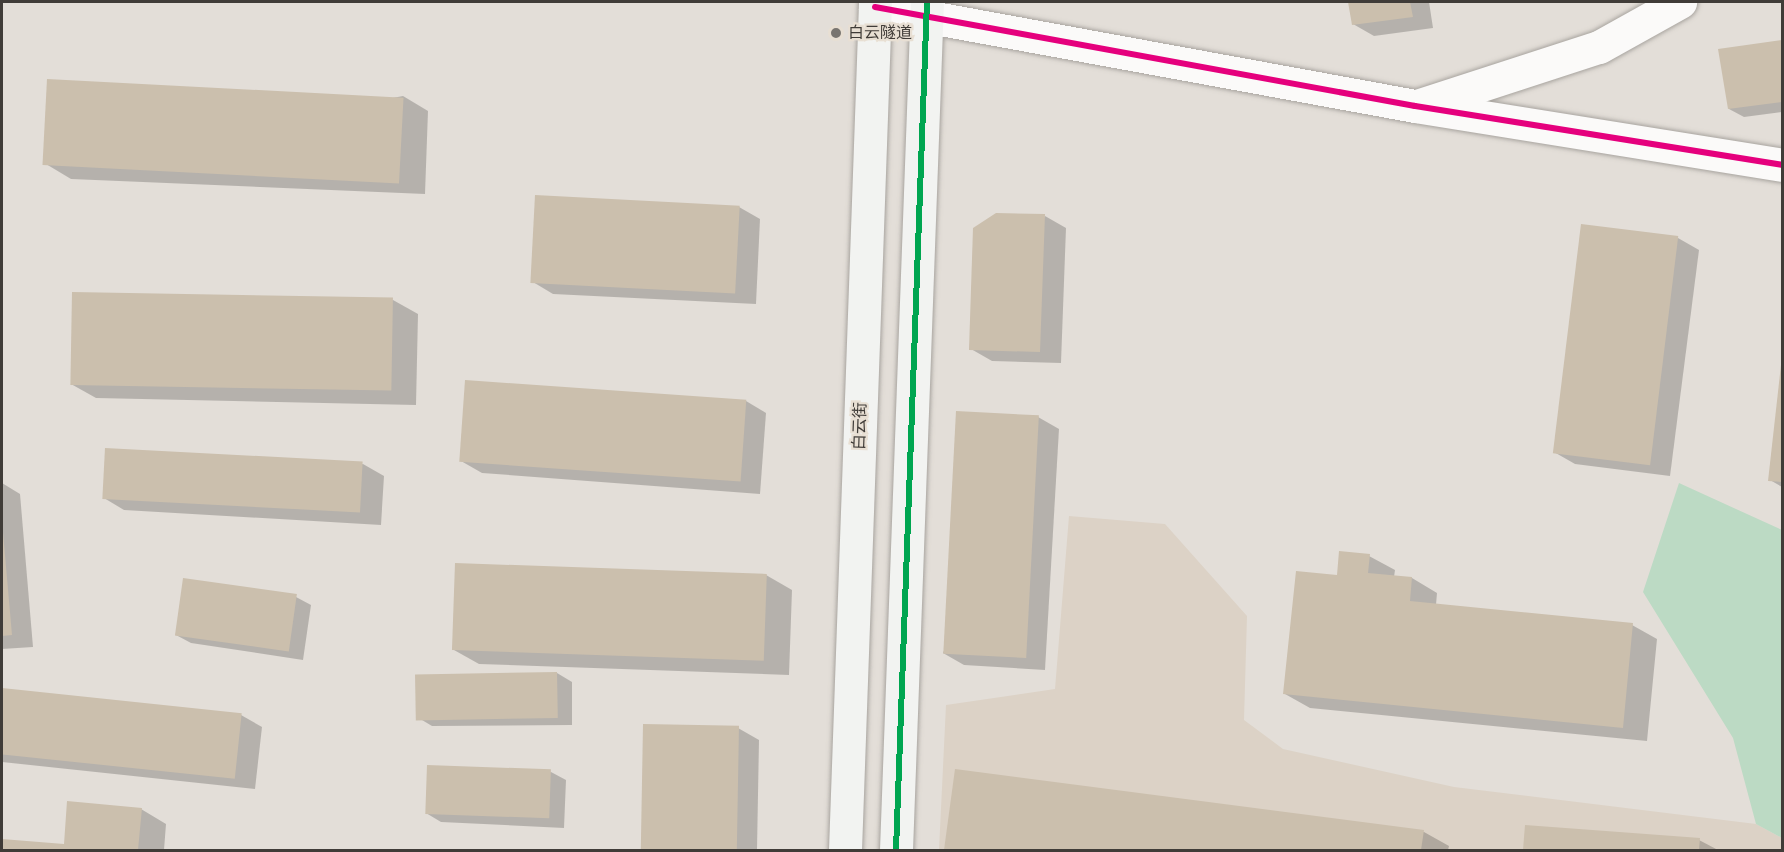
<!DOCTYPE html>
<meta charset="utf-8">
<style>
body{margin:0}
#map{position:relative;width:1784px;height:852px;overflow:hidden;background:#e3ded8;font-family:"Public Sans","Noto Sans SC",sans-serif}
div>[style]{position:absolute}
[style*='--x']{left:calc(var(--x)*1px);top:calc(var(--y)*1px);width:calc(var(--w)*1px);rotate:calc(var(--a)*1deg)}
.built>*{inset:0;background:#dcd2c6}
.green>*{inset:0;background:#bcdac4}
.shadow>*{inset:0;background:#0003}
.building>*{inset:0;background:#cbbfad;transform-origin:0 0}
.roads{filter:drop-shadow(0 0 2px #a8a49f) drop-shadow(0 0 2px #a8a49f)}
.street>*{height:33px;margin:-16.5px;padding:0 16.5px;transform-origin:16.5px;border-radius:16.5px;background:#fbfaf9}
.secondary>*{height:33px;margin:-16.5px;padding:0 16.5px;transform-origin:16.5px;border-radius:16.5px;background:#f2f3f1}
.bus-1>*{height:6px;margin:-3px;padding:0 3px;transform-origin:3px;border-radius:3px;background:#e5007d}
.bus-2>*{height:6px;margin:-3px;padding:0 3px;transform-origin:3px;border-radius:3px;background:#00a651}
.dots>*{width:16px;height:16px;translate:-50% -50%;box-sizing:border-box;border:3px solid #e8dfd3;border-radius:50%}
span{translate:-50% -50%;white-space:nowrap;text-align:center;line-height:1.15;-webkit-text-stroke:4.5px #e8dfd3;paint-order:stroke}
.poi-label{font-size:16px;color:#403c38}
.left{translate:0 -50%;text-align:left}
.street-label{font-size:16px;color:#403c38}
.frame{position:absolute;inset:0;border:3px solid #403c38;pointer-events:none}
</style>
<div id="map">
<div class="built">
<div style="clip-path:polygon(1069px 516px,1165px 524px,1247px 616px,1244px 720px,1283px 749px,1454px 787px,1756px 824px,1782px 838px,1782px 850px,939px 850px,946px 705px,1055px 689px)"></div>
</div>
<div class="green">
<div style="clip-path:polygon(1679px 483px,1782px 530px,1782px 838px,1756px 824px,1733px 738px,1643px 592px)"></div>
</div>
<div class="shadow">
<div style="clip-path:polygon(1350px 2px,1429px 2px,1433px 28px,1374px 36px,1353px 24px)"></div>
<div style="clip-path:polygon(1782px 41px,1782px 112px,1744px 117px,1729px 109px,1720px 50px)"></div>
<div style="clip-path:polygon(403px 96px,428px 111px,425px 194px,71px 179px,46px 164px)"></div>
<div style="clip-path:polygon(739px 207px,760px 219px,756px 304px,553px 294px,533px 282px)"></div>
<div style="clip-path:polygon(1045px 216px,1066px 228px,1061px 363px,992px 361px,971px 349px)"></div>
<div style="clip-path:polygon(1583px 225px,1678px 238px,1699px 250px,1670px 476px,1575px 464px,1554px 452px)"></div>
<div style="clip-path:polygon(393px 300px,418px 314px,416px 405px,96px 398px,71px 384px)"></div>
<div style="clip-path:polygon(1782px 365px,1782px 487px,1770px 480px)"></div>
<div style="clip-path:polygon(746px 401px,766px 413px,760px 494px,482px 473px,461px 461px)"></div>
<div style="clip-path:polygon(1038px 417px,1059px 429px,1045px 670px,964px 665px,943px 653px)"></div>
<div style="clip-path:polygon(363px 464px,384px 476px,381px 525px,124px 510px,104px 498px)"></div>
<div style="clip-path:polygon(2px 483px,20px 494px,33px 647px,2px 649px)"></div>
<div style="clip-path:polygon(1369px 556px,1395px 570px,1394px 577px,1412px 578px,1437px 593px,1436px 605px,1632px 625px,1657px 639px,1647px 741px,1310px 708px,1285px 694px,1338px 577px)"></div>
<div style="clip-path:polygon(766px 575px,792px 590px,789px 675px,479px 664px,454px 650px)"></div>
<div style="clip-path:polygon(296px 597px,311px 605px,303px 660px,191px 643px,176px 635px)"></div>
<div style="clip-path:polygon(557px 673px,572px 682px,572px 725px,432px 726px,417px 717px)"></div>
<div style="clip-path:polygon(2px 690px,241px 715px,262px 727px,255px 789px,2px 762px)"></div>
<div style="clip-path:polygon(644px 726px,738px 728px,759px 740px,757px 850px,642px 850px)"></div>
<div style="clip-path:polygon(956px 770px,1424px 832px,1449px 846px,1448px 850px,945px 850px)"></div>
<div style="clip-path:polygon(551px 772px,566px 780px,564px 828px,441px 822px,426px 813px)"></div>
<div style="clip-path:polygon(141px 809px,166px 824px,164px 850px,2px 850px,2px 841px,65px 845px)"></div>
<div style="clip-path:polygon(1526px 826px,1699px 840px,1718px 850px,1524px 850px)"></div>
</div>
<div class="building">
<div style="clip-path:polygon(1348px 2px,1410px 2px,1413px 17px,1352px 25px)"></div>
<div style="clip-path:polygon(1782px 40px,1782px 102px,1728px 109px,1718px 49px)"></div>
<div style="left:47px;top:79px;width:357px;height:86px;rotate:3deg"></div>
<div style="left:535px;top:195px;width:205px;height:88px;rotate:3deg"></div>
<div style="clip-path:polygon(996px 213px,1045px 214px,1040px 352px,969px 350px,973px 228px)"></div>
<div style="left:1581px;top:224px;width:98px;height:231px;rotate:7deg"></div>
<div style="left:72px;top:292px;width:321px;height:93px;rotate:1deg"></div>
<div style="clip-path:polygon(1781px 365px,1782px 365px,1782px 482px,1768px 481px)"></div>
<div style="left:465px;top:380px;width:282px;height:82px;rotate:4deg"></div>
<div style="left:956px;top:411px;width:83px;height:243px;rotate:3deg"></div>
<div style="left:105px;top:448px;width:258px;height:51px;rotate:3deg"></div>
<div style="clip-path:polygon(2px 521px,12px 635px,2px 636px)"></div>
<div style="clip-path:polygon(1339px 551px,1370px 554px,1368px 573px,1412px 577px,1410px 601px,1633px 623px,1623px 728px,1283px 694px,1296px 571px,1337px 575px)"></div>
<div style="left:455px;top:563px;width:312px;height:87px;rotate:2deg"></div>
<div style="left:183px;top:578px;width:115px;height:58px;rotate:8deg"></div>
<div style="left:557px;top:672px;width:46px;height:142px;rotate:89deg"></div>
<div style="left:2px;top:688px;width:241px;height:66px;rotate:6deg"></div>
<div style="left:643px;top:724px;width:96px;height:126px;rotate:1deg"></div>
<div style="left:427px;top:765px;width:124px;height:49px;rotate:2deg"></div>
<div style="clip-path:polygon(955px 769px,1424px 830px,1421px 850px,944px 850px)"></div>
<div style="clip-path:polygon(67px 801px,142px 808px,138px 850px,2px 850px,2px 839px,64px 844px)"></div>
<div style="clip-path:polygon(1525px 825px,1700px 838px,1699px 850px,1523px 850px)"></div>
</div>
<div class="roads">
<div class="street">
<div style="--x:875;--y:7;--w:549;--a:10.39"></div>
<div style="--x:1415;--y:106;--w:372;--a:9.1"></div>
<div style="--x:1420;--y:105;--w:188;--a:-18"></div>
<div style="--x:1599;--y:47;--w:93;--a:-29.1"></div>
</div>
<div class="secondary">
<div style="--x:845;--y:850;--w:849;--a:-87.97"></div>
<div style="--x:896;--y:850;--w:849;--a:-87.91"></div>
</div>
</div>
<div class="bus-1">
<div style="--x:875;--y:7;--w:549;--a:10.39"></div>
<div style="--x:1415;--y:106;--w:372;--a:9.1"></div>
</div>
<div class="bus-2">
<div style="--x:896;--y:850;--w:849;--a:-87.91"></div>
</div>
<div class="dots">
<div style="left:836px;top:33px;background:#797570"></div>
</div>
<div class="poi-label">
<span class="left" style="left:848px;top:33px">白云隧道</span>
</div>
<div class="street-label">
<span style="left:860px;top:426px;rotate:-88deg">白云街</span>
</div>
<div class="frame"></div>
</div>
